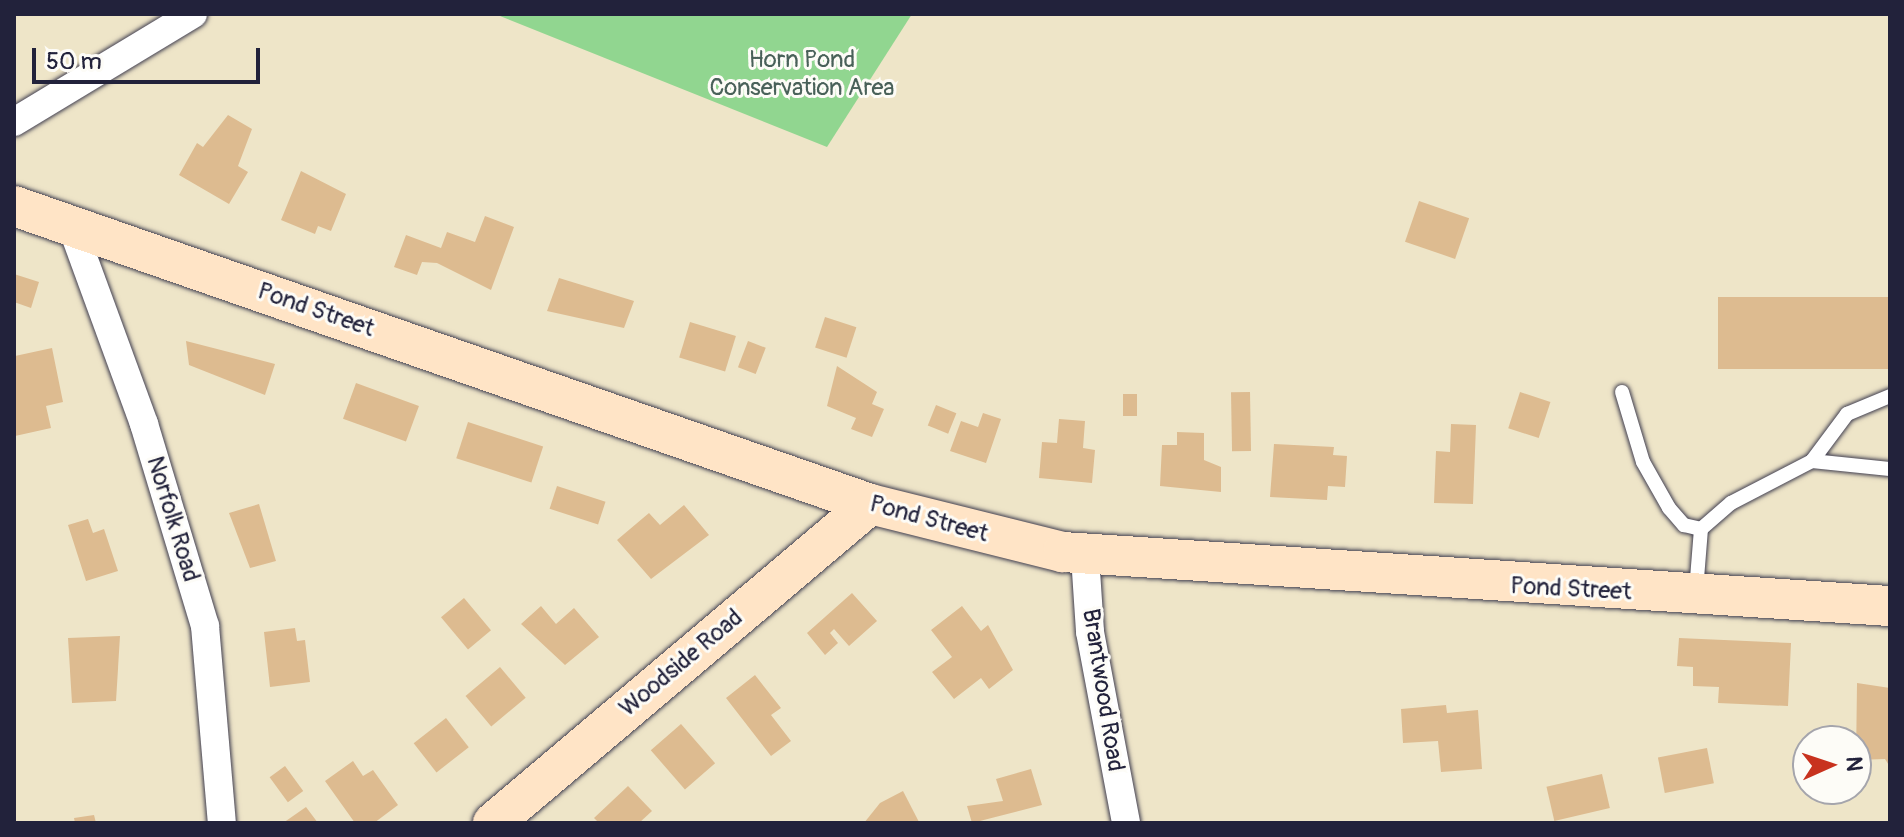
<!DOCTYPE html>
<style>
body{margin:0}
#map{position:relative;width:1904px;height:837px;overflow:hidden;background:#eee5c8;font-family:Pangolin,sans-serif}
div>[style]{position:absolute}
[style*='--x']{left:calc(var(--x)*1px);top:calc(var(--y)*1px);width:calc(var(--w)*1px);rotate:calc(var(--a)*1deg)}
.green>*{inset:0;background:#91d690}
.building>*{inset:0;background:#ddbb90;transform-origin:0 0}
.roads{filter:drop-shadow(0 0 2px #413f50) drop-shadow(0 0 2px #413f50)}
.lane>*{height:14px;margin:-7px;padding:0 7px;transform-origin:7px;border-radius:7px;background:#fff}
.street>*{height:28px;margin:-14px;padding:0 14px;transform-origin:14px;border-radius:14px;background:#fff}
.secondary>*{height:40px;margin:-20px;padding:0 20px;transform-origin:20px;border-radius:20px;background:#ffe4c6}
span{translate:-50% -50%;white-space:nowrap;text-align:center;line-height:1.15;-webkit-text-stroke:6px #fdfcf7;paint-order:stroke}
.park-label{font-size:24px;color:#496159}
.street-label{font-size:24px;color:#22223b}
.frame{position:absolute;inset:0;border:16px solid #22223b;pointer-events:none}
.north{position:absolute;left:1792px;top:725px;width:80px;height:80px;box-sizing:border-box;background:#fdfcf7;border:2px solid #a5a5ac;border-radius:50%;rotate:87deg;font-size:22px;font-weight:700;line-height:32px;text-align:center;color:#22223b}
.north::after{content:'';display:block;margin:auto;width:28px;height:36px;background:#c8321e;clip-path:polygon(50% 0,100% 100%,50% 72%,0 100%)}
.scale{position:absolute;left:32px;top:48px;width:228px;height:36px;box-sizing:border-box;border:4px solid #22223b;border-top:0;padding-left:10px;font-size:24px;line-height:28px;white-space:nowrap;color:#22223b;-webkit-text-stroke:6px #fdfcf7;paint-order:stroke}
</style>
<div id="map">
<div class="green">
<div style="clip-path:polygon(495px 14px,912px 14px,827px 147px)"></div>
</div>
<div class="building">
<div style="clip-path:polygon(228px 115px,252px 129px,238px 166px,248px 172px,229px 204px,179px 175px,197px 143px,203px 147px)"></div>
<div style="clip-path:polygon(301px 171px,346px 194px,331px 231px,318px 226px,315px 234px,281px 220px)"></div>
<div style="left:1419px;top:201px;width:53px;height:43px;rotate:19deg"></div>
<div style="clip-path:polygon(485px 216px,514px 227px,491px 290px,437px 263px,422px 262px,417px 275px,394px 267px,406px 235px,441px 248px,447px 232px,475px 242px)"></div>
<div style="clip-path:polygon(14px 274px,39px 282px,31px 308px,14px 302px)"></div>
<div style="clip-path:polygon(559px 278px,634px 301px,624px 328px,547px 311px)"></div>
<div style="left:1890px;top:297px;width:72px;height:172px;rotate:90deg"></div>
<div style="left:825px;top:317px;width:33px;height:32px;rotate:18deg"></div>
<div style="left:690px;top:322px;width:48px;height:37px;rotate:17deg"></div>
<div style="clip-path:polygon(186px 341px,275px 364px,265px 395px,189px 365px)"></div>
<div style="left:748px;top:341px;width:19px;height:28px;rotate:21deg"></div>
<div style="clip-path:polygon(52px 348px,63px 402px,46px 406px,51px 428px,15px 436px,15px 356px)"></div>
<div style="clip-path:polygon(837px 366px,877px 392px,872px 404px,884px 409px,872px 437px,851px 429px,856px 418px,827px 406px)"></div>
<div style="left:356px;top:383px;width:67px;height:38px;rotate:20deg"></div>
<div style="left:1250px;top:392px;width:59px;height:19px;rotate:89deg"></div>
<div style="left:1520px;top:392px;width:32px;height:38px;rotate:18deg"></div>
<div style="left:1123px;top:394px;width:14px;height:22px"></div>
<div style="left:936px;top:405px;width:22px;height:22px;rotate:22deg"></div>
<div style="clip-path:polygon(983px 413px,1001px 419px,986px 463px,950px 451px,961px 421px,978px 427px)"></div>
<div style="clip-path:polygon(1059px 419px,1085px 421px,1083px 448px,1095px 450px,1092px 483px,1039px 478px,1042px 442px,1057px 443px)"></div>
<div style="left:468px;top:422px;width:79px;height:38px;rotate:18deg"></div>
<div style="clip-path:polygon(1451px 424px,1476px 425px,1473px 504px,1434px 503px,1436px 451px,1450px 452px)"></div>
<div style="clip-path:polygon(1177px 432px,1204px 433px,1204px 460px,1221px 467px,1221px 492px,1160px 486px,1162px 445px,1177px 445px)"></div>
<div style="clip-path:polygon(1274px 444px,1334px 447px,1333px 455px,1347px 456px,1345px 487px,1328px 486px,1327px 500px,1270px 497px)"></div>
<div style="left:557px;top:486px;width:51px;height:24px;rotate:18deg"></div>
<div style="clip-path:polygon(259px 504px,276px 561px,250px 568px,229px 513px)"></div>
<div style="clip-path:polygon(684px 505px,709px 535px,651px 579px,617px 540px,649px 513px,660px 525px)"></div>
<div style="clip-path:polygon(88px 519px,93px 533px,104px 529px,118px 571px,86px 581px,68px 525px)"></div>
<div style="clip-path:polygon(852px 593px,877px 621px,849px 646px,834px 629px,830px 633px,838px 643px,825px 655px,807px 633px)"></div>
<div style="left:464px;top:598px;width:42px;height:30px;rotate:50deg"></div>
<div style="clip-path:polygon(541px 606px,556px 624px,574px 608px,599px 637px,565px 665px,521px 624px)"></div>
<div style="clip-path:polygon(962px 606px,981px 631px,988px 625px,1013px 670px,989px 689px,981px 678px,954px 699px,932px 672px,952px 657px,931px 630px)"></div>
<div style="clip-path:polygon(295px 628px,297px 641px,305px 640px,310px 682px,270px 687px,264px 632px)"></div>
<div style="clip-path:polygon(120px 636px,116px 701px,72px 703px,68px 638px)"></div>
<div style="clip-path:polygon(1679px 638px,1791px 643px,1788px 706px,1718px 703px,1719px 687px,1693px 686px,1693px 667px,1677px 666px)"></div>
<div style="left:500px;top:667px;width:40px;height:45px;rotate:50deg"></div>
<div style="clip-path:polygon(755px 675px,781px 708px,771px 715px,791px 741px,771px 756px,726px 698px)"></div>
<div style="clip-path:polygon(1857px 683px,1890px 688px,1890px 767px,1885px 759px,1856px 760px)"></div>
<div style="clip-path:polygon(1446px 705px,1447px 713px,1478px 710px,1482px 769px,1441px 772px,1438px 741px,1403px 743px,1401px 709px)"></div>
<div style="left:446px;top:718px;width:37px;height:41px;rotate:52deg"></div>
<div style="left:681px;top:724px;width:52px;height:40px;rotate:49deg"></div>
<div style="left:1707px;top:748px;width:36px;height:50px;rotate:79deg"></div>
<div style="clip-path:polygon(353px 761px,363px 776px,373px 770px,398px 805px,374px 823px,355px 823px,325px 781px)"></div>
<div style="left:285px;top:766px;width:31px;height:19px;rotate:54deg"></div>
<div style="clip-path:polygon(1031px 769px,1042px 805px,972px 823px,967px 806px,1003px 801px,996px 779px)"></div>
<div style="left:1602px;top:774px;width:35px;height:57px;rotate:77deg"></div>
<div style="clip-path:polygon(628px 786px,652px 811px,639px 823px,599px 823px,594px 818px)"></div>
<div style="clip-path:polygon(903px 791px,919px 822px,864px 823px,880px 803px)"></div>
<div style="clip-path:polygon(306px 807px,318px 823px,283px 823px)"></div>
<div style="clip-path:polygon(94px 815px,96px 823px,75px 823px,74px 818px)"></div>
</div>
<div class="roads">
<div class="lane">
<div style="--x:1622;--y:392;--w:73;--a:73.3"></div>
<div style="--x:1643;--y:462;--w:53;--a:60.5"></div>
<div style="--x:1669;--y:508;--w:23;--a:49"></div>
<div style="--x:1684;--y:525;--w:17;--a:13"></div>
<div style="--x:1812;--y:461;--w:59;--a:-53.3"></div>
<div style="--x:1847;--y:414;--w:47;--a:-22.7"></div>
<div style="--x:1696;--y:591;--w:62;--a:-85.4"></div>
<div style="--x:1701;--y:529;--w:40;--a:-41"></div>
<div style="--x:1731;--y:503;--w:91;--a:-27.4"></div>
<div style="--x:1812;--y:461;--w:78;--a:5.9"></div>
</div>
<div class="street">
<div style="--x:14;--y:122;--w:209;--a:-31.1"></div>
<div style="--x:72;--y:227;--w:210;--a:69.9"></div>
<div style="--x:144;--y:424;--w:211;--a:73.2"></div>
<div style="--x:205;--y:626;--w:198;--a:85.1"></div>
<div style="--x:1085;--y:556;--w:76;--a:86.2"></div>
<div style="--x:1090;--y:632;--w:194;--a:79.3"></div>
</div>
<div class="secondary">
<div style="--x:14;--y:206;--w:906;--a:19.19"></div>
<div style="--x:870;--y:504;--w:199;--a:14"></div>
<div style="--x:1063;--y:552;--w:829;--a:3.74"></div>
<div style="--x:493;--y:823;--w:494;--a:-40.2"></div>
</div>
</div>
<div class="park-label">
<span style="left:802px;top:74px">Horn Pond<br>Conservation Area</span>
</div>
<div class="street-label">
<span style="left:316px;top:310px;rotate:19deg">Pond Street</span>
<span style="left:173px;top:519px;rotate:73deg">Norfolk Road</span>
<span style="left:929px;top:519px;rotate:15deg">Pond Street</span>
<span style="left:1571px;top:589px;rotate:3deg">Pond Street</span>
<span style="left:681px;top:663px;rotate:-40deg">Woodside Road</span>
<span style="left:1103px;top:690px;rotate:81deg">Brantwood Road</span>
</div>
<div class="frame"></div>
<div class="north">N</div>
<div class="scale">50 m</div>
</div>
